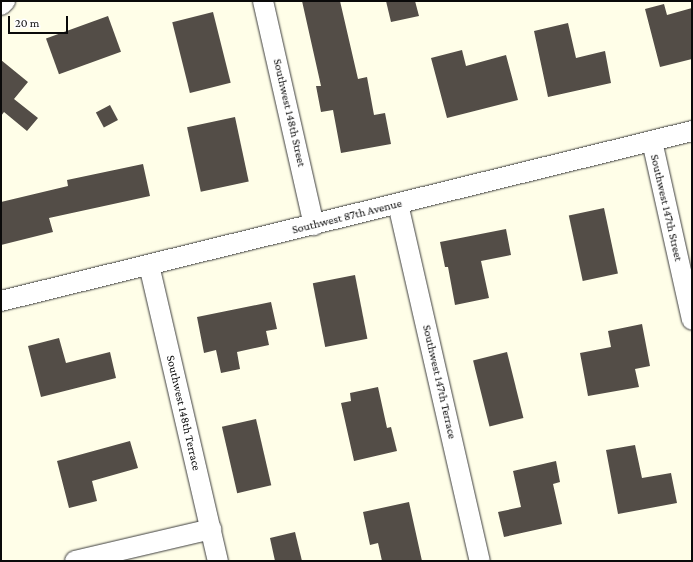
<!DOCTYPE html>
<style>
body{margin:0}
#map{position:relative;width:693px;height:562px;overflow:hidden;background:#fffee8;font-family:"Crimson Pro",serif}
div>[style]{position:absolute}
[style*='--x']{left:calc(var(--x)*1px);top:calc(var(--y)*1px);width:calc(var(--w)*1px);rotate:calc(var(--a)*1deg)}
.building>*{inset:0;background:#534d47;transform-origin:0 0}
.roads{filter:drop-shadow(0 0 1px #3d3d3d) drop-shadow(0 0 1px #3d3d3d)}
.minor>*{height:20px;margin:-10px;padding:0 10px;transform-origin:10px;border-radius:10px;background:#fff}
span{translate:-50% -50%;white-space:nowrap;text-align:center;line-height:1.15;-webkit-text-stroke:4px #fff;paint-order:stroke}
.street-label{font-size:12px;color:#0a0a0a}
.frame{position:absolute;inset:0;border:2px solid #0a0a0a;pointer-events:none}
.scale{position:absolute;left:8px;top:16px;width:60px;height:18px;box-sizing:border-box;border:2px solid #0a0a0a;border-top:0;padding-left:5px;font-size:12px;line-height:14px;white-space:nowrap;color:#0a0a0a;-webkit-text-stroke:3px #fff;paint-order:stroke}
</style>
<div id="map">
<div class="building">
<div style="clip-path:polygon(302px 1px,340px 1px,358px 79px,367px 77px,374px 115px,385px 113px,391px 144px,341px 153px,333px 110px,321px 112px,316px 86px,321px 86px)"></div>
<div style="clip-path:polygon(386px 1px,415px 1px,419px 16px,391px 22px)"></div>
<div style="clip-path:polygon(664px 4px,667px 15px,692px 8px,692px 59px,660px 67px,645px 9px)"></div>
<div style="left:213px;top:12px;width:73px;height:42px;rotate:76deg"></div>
<div style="left:108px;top:16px;width:38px;height:66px;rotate:70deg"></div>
<div style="clip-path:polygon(568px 23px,576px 58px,605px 51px,611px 83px,548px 97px,534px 31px)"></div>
<div style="clip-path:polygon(462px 50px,466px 66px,506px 55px,518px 100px,447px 118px,431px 58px)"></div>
<div style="clip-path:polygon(1px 60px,28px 82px,14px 99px,38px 118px,27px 131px,4px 112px,1px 116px)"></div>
<div style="left:110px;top:105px;width:17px;height:16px;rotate:62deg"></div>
<div style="left:235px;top:117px;width:66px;height:49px;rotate:78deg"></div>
<div style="clip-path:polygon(143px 164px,150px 196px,49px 218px,53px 232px,1px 245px,1px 202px,68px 186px,67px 180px)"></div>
<div style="left:604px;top:208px;width:67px;height:36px;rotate:78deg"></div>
<div style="clip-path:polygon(506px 229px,511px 255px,481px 261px,489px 298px,455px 305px,448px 267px,445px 267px,440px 242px)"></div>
<div style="left:355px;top:275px;width:65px;height:43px;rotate:79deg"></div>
<div style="clip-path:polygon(271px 302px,277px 329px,266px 331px,269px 345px,237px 352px,240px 369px,221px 373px,216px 350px,204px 353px,197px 317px)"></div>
<div style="clip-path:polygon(642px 324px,650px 366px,635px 369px,639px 387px,588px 396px,580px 353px,611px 347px,608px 331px)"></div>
<div style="clip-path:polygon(59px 338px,66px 363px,110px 352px,116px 378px,41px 397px,28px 346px)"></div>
<div style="left:507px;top:352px;width:68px;height:35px;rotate:76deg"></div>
<div style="clip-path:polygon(378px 387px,387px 428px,391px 427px,397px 451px,354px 461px,341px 403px,351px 401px,350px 393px)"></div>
<div style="left:256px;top:419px;width:68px;height:35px;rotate:77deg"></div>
<div style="clip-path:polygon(130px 441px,138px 468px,92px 481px,97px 501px,69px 508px,57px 461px)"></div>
<div style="clip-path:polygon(635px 445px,642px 478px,671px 473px,677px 503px,618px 514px,606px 450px)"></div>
<div style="clip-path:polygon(556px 461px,560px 482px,553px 484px,562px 524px,504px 537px,498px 512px,521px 507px,513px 471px)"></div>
<div style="clip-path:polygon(409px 502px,422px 561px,382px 561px,378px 543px,370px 545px,363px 512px)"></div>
<div style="clip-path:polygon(295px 532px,302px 561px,275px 561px,270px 538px)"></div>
</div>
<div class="roads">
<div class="minor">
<div style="--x:263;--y:1;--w:230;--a:77.2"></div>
<div style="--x:1;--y:5;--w:6;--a:-45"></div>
<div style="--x:652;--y:141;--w:183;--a:77.4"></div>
<div style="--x:398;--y:204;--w:366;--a:77.1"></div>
<div style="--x:149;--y:265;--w:304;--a:76.9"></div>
<div style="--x:1;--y:301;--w:712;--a:-13.82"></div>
<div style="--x:75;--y:561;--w:140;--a:-13.2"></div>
</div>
</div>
<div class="street-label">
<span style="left:289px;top:113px;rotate:77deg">Southwest 148th Street</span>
<span style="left:666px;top:208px;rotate:77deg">Southwest 147th Street</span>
<span style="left:347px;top:217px;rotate:-14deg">Southwest 87th Avenue</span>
<span style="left:439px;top:382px;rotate:77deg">Southwest 147th Terrace</span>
<span style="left:183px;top:413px;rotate:77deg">Southwest 148th Terrace</span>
</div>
<div class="frame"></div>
<div class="scale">20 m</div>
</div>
